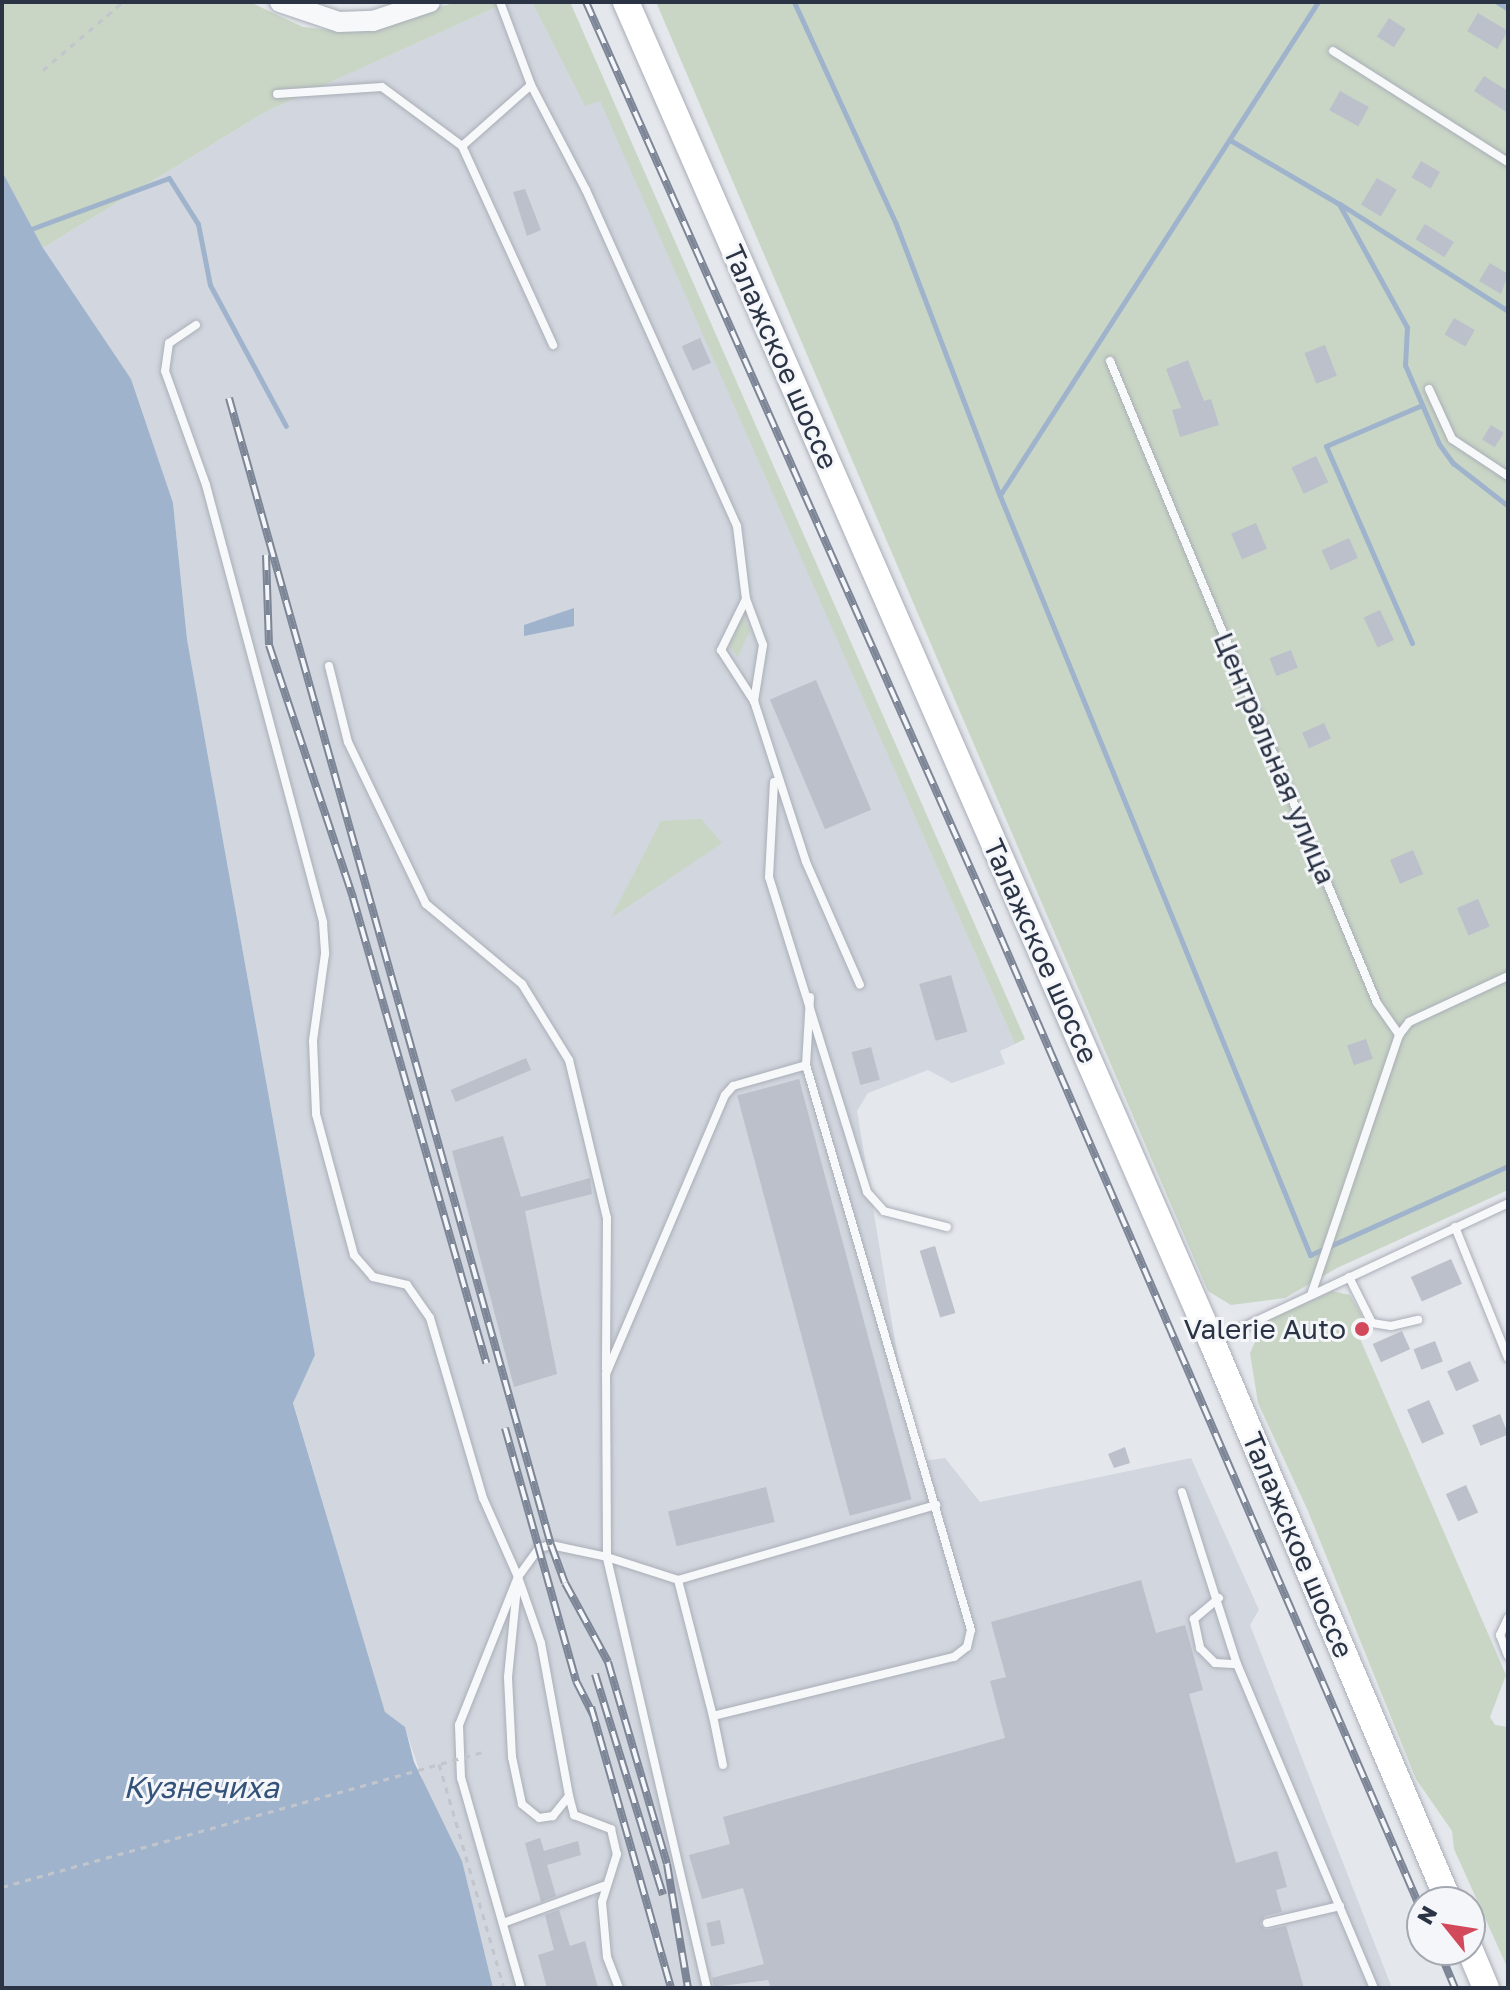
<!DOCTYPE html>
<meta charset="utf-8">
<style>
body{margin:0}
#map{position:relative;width:1510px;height:1990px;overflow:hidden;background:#e4e7ec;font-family:"Golos Text",sans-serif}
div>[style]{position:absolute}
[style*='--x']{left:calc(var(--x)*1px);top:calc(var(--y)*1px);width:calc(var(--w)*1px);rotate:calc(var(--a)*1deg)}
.built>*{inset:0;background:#d2d6de}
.green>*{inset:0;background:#c9d6c5}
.water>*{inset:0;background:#9fb4cc}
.stream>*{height:5px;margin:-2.5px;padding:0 2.5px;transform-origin:2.5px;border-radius:2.5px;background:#9fb4cc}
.building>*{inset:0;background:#bbc0ca;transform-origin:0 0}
.path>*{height:3px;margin-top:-1.5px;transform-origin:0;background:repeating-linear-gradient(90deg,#c2c5cb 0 6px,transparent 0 12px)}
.roads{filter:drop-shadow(0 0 2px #a9aeb7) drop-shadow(0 0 2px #a9aeb7)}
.service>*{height:8px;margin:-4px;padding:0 4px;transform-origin:4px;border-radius:4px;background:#f7f8fa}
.tertiary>*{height:20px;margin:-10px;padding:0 10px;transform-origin:10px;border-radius:10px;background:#f7f8fa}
.primary>*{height:26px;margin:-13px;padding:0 13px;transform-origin:13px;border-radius:13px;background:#fff}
.rail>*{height:8px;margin-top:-4px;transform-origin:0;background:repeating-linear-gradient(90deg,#f4f6f9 0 15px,#7d8696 0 30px);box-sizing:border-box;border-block:2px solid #7d8696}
.path-bridge>*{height:3px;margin-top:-1.5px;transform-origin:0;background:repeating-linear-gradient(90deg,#c2c5cb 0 6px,transparent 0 12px)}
.dots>*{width:22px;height:22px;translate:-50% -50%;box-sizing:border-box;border:4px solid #f4f6f9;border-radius:50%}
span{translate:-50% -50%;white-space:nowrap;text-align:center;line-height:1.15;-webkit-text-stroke:6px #f4f6f9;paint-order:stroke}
.street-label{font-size:28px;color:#2b3445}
.poi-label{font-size:28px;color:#2b3445}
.right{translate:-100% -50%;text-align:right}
.water-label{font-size:30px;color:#34527a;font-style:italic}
.frame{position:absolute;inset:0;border:4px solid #2b3445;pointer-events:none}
.north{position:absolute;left:1406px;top:1886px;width:80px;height:80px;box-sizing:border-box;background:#f4f6f9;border:2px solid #a4a8b1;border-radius:50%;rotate:300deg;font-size:22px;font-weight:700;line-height:32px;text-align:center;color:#2b3445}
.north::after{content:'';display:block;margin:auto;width:28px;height:36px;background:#d1495b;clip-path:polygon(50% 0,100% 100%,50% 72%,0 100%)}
</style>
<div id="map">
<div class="built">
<div style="clip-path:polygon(507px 2px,532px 2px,585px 105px,600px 100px,1015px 1044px,1000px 1051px,1005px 1064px,952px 1083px,928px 1070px,868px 1093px,857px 1111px,915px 1462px,945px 1458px,980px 1502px,1191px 1458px,1259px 1610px,1250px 1625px,1392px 1988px,493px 1988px,405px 1728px,385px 1713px,293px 1402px,315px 1355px,187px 639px,173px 503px,43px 248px,265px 112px)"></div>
</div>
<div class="green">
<div style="clip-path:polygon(2px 2px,250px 2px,303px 27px,350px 32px,457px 2px,507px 2px,265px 112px,43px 248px,2px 171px)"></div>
<div style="clip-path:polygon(532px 2px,570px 2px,1025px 1039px,1015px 1044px,600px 101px,585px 106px)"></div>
<div style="clip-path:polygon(656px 2px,1508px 2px,1508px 1190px,1337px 1268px,1285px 1298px,1231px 1305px,1208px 1291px)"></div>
<div style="clip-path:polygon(743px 616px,750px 630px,738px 657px,729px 646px)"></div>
<div style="clip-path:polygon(701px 819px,722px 843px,611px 918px,661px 821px)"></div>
<div style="clip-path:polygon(1332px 1291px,1350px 1295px,1364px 1319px,1354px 1325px,1506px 1675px,1490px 1717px,1495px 1725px,1508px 1727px,1508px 1969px,1454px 1849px,1452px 1831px,1416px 1779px,1308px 1511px,1258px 1403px,1250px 1353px,1261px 1329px,1269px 1319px)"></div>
</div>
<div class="water">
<div style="clip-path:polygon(2px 171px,43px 248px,131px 379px,173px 503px,187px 639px,315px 1355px,293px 1403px,385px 1712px,405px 1727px,414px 1762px,462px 1861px,493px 1988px,2px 1988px)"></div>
<div style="clip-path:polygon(574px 608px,574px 626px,524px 636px,524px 625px)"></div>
</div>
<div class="stream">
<div style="--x:794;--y:2;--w:244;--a:65.3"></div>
<div style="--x:896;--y:224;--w:291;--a:69.1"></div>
<div style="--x:1000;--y:496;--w:820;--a:67.78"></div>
<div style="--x:1310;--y:1255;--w:217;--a:-24.2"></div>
<div style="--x:1497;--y:2;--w:13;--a:32"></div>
<div style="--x:1230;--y:140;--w:126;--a:30.4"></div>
<div style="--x:1339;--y:204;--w:141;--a:61.1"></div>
<div style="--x:1407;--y:327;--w:38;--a:93"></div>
<div style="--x:1405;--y:365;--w:86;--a:66.7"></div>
<div style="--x:1439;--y:444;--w:24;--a:54"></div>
<div style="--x:1453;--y:463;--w:70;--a:38"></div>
<div style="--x:1340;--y:204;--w:199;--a:32.5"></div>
<div style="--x:31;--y:229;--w:147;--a:-20.3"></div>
<div style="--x:169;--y:178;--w:54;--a:57.8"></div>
<div style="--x:198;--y:224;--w:62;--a:78.9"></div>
<div style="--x:210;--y:285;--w:160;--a:61.7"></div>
<div style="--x:1000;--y:495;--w:587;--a:-57.18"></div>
<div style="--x:1412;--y:643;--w:215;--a:-113.6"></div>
<div style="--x:1326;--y:446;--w:102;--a:-23.1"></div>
</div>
<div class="building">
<div style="left:1478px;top:13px;width:35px;height:21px;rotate:31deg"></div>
<div style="left:1389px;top:18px;width:20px;height:22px;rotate:33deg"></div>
<div style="clip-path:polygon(1484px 76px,1508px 91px,1508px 113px,1474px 91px)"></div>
<div style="left:1340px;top:91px;width:33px;height:22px;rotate:29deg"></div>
<div style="left:1421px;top:161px;width:22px;height:19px;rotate:30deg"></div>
<div style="left:1377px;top:178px;width:23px;height:31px;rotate:31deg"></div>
<div style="clip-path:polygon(525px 189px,541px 230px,527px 236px,513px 192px)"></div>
<div style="left:1425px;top:224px;width:34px;height:18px;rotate:32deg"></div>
<div style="clip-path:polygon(1490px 263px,1508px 274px,1501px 294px,1479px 281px)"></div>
<div style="left:1454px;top:318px;width:24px;height:19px;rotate:30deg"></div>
<div style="left:700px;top:338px;width:27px;height:20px;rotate:66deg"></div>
<div style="left:1325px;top:345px;width:33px;height:22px;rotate:69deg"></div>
<div style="clip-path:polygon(1188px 360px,1204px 401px,1211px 399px,1219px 425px,1180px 437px,1172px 410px,1181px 408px,1166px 369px)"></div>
<div style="left:1491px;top:425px;width:15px;height:17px;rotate:32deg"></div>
<div style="left:1316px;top:456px;width:29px;height:27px;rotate:65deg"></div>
<div style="left:1256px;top:523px;width:28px;height:27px;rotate:67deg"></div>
<div style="left:1349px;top:538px;width:22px;height:30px;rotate:66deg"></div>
<div style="left:1380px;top:610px;width:33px;height:18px;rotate:65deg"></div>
<div style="left:1291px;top:650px;width:19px;height:23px;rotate:69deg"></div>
<div style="left:816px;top:680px;width:141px;height:50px;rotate:67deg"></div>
<div style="left:1324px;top:723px;width:17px;height:24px;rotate:66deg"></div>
<div style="left:1413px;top:850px;width:26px;height:25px;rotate:67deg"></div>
<div style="left:1478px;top:899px;width:30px;height:23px;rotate:67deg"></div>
<div style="left:951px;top:975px;width:59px;height:33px;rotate:74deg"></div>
<div style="left:1366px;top:1039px;width:21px;height:20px;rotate:71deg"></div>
<div style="left:871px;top:1047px;width:34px;height:20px;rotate:75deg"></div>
<div style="left:526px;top:1058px;width:13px;height:82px;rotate:67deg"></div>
<div style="left:799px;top:1079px;width:435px;height:64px;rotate:75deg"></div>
<div style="clip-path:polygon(503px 1136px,521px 1197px,590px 1178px,592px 1194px,525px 1211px,557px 1374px,514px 1387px,452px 1151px)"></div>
<div style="left:935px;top:1246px;width:70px;height:16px;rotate:73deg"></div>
<div style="left:1451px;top:1259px;width:27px;height:44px;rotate:66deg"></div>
<div style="left:1402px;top:1331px;width:20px;height:32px;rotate:66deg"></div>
<div style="left:1435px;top:1341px;width:22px;height:23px;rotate:69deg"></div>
<div style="left:1470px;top:1361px;width:22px;height:25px;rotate:66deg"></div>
<div style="left:1429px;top:1400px;width:37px;height:24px;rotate:66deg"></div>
<div style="left:1500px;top:1414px;width:22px;height:30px;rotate:68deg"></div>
<div style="clip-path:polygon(1125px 1447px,1130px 1463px,1114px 1468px,1108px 1454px)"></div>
<div style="left:1466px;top:1485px;width:30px;height:22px;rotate:66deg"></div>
<div style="left:766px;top:1487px;width:36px;height:101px;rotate:76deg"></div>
<div style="clip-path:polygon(1141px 1580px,1156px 1633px,1185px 1625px,1203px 1690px,1189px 1694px,1236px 1863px,1277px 1851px,1287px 1887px,1276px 1890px,1282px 1912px,1265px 1916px,1260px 1924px,1266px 1930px,1286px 1926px,1304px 1988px,771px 1988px,768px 1980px,714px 1987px,712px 1978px,764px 1964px,743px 1888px,702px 1899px,689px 1855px,730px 1844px,723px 1817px,1005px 1738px,990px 1681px,1006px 1677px,991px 1622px)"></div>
<div style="clip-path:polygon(540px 1838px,544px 1851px,578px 1841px,581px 1855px,547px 1865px,556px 1896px,541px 1902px,525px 1843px)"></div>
<div style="clip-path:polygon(559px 1910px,570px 1946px,585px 1941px,598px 1988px,547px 1988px,538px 1955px,554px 1950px,545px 1915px)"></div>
<div style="left:720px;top:1920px;width:24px;height:14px;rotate:78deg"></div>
</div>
<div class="path">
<div style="--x:43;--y:70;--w:105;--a:-40.4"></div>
<div style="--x:439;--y:1764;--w:233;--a:73.8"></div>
</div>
<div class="roads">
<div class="service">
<div style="--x:500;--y:2;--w:89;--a:69.5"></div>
<div style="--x:531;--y:85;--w:119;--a:62.4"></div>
<div style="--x:586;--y:190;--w:368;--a:65.8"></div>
<div style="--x:737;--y:526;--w:74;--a:83"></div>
<div style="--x:746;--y:599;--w:49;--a:69.7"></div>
<div style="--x:763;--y:645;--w:57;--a:99.1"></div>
<div style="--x:754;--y:701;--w:169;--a:72.1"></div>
<div style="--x:806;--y:862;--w:134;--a:66.3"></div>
<div style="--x:1333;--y:51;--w:207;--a:32.4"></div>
<div style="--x:531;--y:85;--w:92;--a:138.5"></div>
<div style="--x:462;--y:146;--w:219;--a:65.4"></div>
<div style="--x:277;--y:94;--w:105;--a:-3.8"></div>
<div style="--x:382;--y:87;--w:99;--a:36.4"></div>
<div style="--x:196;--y:325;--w:32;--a:146"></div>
<div style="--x:169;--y:343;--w:28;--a:98"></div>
<div style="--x:165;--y:371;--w:121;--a:70.2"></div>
<div style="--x:206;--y:485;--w:453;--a:75"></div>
<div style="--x:323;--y:923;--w:31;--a:86"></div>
<div style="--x:325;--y:954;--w:88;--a:97.9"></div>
<div style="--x:313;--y:1041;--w:73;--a:87.6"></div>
<div style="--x:316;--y:1114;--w:146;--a:74.9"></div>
<div style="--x:354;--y:1255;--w:29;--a:49"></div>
<div style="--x:373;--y:1277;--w:35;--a:13"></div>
<div style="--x:407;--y:1285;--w:40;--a:55.1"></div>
<div style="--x:430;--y:1318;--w:188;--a:73.6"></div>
<div style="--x:483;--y:1498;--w:86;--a:66.1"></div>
<div style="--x:518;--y:1577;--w:70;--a:70.8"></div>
<div style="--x:541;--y:1643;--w:156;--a:79.6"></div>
<div style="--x:569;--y:1796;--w:26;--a:129"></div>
<div style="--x:553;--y:1816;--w:14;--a:172"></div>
<div style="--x:539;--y:1818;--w:22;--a:-141"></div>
<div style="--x:522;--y:1804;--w:48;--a:-102"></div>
<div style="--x:512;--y:1757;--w:80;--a:-92.9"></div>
<div style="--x:508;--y:1677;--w:100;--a:-84.3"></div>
<div style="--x:1110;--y:361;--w:695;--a:67.42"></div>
<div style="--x:1377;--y:1003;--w:39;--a:55"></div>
<div style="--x:1399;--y:1035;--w:16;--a:-52"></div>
<div style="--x:1409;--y:1022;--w:109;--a:-24.9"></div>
<div style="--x:1429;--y:389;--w:55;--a:65.3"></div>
<div style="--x:1452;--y:439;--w:67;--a:33.5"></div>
<div style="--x:746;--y:599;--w:57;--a:116.1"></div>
<div style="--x:721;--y:650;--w:61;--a:57.1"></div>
<div style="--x:329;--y:666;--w:78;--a:76"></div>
<div style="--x:348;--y:742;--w:180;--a:64.3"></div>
<div style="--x:426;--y:904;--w:125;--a:39.8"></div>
<div style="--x:522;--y:984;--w:89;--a:58.3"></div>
<div style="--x:569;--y:1060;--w:163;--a:76.5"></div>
<div style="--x:607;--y:1218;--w:151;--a:90.4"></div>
<div style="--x:774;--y:782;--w:95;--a:93"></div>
<div style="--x:769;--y:877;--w:330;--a:72.7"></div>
<div style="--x:867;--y:1192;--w:25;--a:48"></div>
<div style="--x:884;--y:1211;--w:65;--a:14.3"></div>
<div style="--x:1455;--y:1227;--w:141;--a:68"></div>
<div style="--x:1349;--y:1277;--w:51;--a:63.4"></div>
<div style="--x:1372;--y:1323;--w:19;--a:9"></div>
<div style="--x:1391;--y:1326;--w:28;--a:-13"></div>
<div style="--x:1311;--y:1295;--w:274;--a:-71.3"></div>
<div style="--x:1216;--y:1340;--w:323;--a:-25.1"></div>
<div style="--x:1182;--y:1492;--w:181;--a:72.3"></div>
<div style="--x:1237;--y:1664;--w:352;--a:67.1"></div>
<div style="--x:678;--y:1580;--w:140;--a:75.6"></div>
<div style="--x:713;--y:1716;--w:248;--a:-13.8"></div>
<div style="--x:954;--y:1657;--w:16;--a:-38"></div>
<div style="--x:967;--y:1647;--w:17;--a:-77"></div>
<div style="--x:971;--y:1630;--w:589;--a:-106.28"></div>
<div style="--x:806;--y:1065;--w:68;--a:-86.6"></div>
<div style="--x:1219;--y:1598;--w:33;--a:140"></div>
<div style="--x:1194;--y:1619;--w:30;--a:78"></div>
<div style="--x:1200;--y:1648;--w:21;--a:45"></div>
<div style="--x:1215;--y:1663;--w:22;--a:3"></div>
<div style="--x:1508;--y:1618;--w:19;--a:115"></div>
<div style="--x:1500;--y:1635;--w:22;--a:69"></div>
<div style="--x:713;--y:1716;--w:50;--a:78.5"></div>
<div style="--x:569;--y:1796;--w:20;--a:75"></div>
<div style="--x:574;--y:1815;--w:40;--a:21"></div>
<div style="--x:611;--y:1829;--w:26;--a:77"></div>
<div style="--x:617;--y:1854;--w:50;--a:107.4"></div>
<div style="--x:602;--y:1902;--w:55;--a:84.8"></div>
<div style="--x:607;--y:1957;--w:33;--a:69"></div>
<div style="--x:503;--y:1923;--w:107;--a:-20.3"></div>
<div style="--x:1267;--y:1923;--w:75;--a:-13.1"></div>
<div style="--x:521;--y:1988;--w:218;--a:-105.9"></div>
<div style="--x:461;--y:1778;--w:53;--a:-92.2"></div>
<div style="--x:459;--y:1725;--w:159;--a:-68.3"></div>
<div style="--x:518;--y:1577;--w:36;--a:-54"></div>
<div style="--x:539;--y:1548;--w:12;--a:-14"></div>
<div style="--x:551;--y:1545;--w:57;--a:12.1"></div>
<div style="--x:607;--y:1557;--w:75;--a:17.9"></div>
<div style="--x:678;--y:1580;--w:269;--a:-16.2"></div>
<div style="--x:707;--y:1988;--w:442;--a:-103.1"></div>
<div style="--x:607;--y:1557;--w:183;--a:-90.3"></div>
<div style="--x:606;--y:1374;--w:303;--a:-66.9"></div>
<div style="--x:725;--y:1095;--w:12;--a:-48"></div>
<div style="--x:733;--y:1086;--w:76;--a:-16"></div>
</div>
<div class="tertiary">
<div style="--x:280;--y:2;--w:62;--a:18.7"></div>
<div style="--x:339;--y:22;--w:34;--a:-2"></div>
<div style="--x:373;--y:21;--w:60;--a:-18.4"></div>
</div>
<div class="primary">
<div style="--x:626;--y:2;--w:1463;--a:66.38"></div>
<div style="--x:1212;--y:1342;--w:608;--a:67.06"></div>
<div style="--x:1470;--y:1950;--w:41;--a:67.2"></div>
</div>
</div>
<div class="rail">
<div style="--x:586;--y:2;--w:993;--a:66.07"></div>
<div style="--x:989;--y:910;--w:1092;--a:66.63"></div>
<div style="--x:229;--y:398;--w:1191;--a:74.32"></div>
<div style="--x:551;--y:1545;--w:40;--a:69.8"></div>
<div style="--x:565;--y:1583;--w:90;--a:61.4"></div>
<div style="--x:608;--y:1662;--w:210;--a:73.7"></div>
<div style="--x:667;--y:1864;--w:126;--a:80.4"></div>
<div style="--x:266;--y:555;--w:90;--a:88.1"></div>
<div style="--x:269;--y:645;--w:267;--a:71.6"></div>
<div style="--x:353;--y:898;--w:484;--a:74"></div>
<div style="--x:505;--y:1428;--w:263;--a:74.3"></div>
<div style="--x:576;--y:1681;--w:38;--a:63"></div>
<div style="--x:595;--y:1674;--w:231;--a:72.9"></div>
<div style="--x:591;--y:1707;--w:292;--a:74.1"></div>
<div style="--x:1439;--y:1950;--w:41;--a:67.2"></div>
</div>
<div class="path-bridge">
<div style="--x:2;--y:1887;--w:500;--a:-15.7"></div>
</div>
<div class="dots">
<div style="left:1362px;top:1329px;background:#d1495b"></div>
</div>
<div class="street-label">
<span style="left:781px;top:357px;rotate:66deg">Талажское шоссе</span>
<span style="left:1275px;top:758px;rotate:67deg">Центральная улица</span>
<span style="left:1041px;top:951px;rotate:66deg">Талажское шоссе</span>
<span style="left:1298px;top:1545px;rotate:67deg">Талажское шоссе</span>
</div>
<div class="poi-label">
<span class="right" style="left:1346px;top:1329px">Valerie Auto</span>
</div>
<div class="water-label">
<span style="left:201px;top:1787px">Кузнечиха</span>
</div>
<div class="frame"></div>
<div class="north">N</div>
</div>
